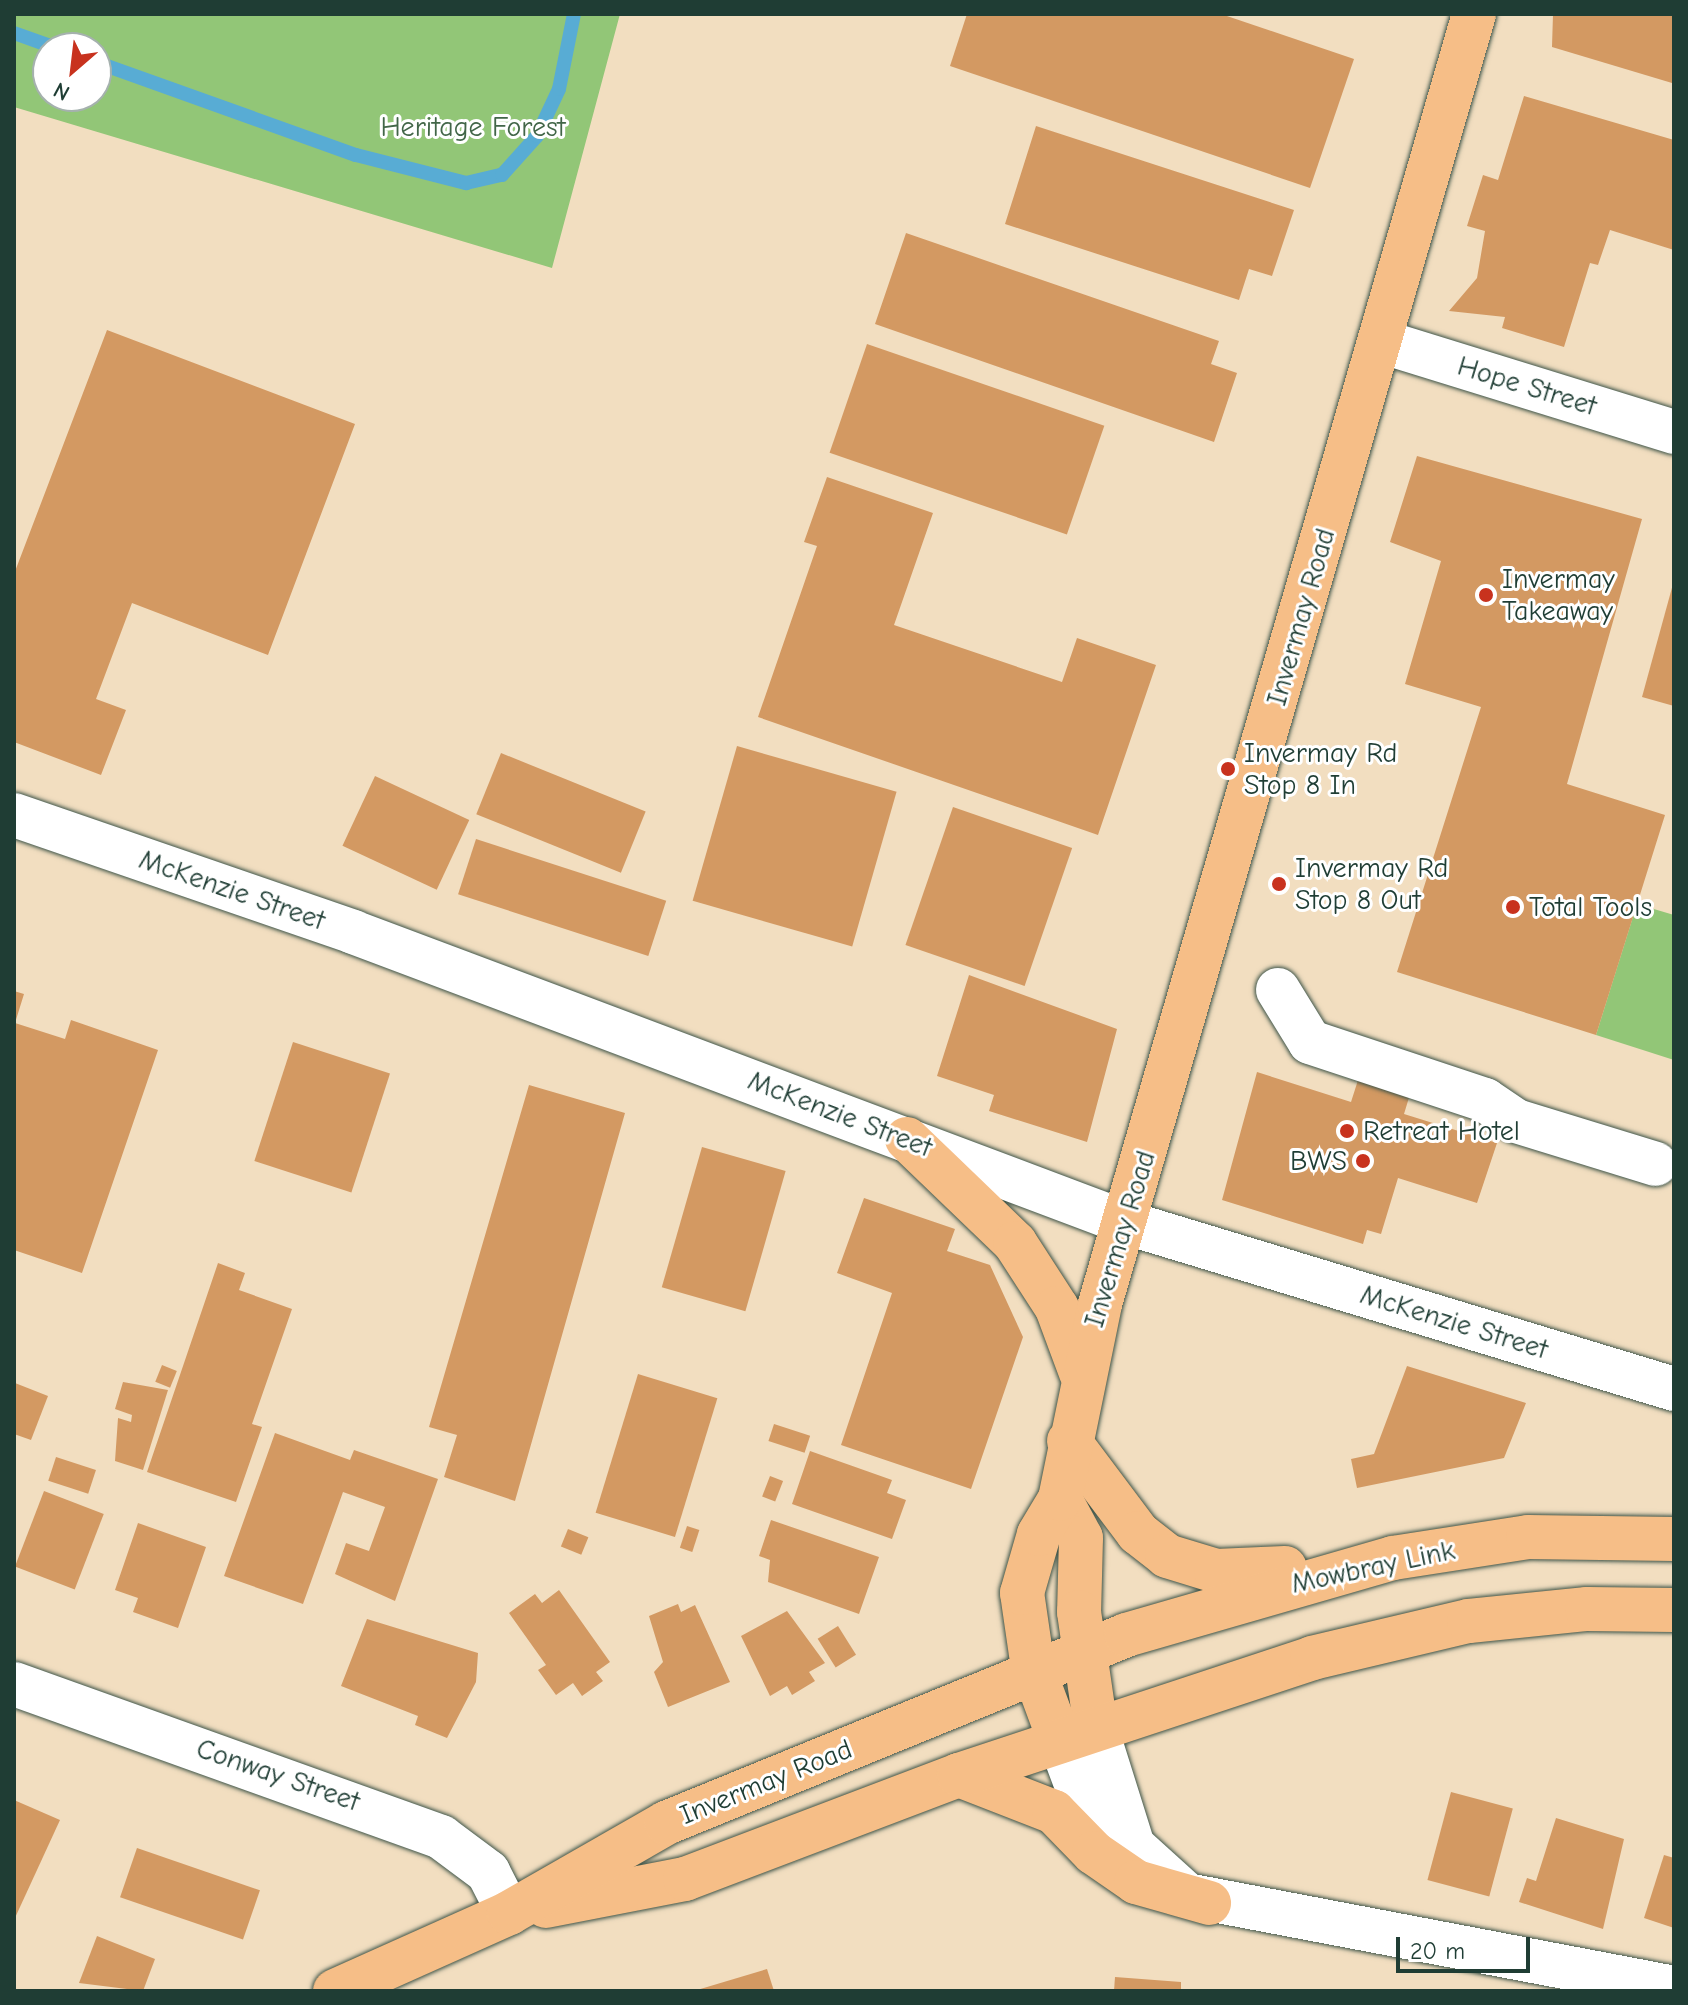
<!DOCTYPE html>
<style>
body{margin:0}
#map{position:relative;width:1688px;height:2005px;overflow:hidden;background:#f2dec0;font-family:"Comic Neue",sans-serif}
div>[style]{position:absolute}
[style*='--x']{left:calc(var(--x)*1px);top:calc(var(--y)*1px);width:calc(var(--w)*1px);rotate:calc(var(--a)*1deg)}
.green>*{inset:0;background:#92c677}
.stream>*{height:14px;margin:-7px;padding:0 7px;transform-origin:7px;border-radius:7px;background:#58acd4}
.building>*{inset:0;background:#d39962;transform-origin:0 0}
.roads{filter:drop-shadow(0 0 2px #3f5549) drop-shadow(0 0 2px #3f5549)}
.minor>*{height:44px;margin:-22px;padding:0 22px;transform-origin:22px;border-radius:22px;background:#fff}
.major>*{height:44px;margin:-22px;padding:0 22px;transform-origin:22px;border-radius:22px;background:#f6be87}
.dots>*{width:22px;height:22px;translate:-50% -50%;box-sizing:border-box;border:4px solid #fff;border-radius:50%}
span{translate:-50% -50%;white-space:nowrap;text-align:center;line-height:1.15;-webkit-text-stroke:6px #fff;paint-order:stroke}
.park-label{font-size:28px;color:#426648}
.street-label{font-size:28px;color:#1f3d34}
.poi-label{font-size:28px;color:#1f3d34}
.left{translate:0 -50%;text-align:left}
.right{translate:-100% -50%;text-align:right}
.frame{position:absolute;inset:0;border:16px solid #1f3d34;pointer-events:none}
.north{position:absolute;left:32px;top:32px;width:80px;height:80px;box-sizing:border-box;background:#fff;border:2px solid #a5b1ae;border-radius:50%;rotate:208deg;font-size:22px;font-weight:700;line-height:32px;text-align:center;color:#1f3d34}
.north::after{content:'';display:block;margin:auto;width:28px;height:36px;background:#c8321e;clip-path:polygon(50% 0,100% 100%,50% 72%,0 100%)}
.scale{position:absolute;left:1396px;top:1937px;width:134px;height:36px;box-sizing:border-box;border:4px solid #1f3d34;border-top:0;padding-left:10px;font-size:24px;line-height:28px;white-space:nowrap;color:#1f3d34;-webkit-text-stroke:6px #fff;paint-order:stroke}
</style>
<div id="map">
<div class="green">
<div style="clip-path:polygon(evenodd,14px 14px,620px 14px,552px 268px,14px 107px,14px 14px,48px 48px,96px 48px,96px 96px,48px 96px,48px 48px)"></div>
<div style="clip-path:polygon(1637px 904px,1674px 915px,1674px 1060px,1596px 1035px)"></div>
</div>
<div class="stream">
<div style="--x:14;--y:33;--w:45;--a:19.7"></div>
<div style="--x:96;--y:62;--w:276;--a:19.7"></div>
<div style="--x:356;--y:155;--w:114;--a:14.3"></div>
<div style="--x:466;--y:183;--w:37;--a:-13"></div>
<div style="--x:502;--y:175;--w:52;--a:-48.1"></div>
<div style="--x:537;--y:136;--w:52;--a:-64.9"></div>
<div style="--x:559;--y:89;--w:76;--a:-78.7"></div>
</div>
<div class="building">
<div style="clip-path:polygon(967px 14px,1221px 14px,1354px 59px,1310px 188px,950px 66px)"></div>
<div style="clip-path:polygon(1553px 14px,1674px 14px,1672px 83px,1552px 47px)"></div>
<div style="clip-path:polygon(1524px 96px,1674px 140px,1674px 250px,1610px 230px,1598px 265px,1590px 263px,1564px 347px,1502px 328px,1505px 317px,1449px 311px,1477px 278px,1485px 231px,1467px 226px,1483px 175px,1498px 180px)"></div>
<div style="clip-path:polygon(1036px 126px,1294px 210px,1272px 276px,1249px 269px,1239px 300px,1005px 224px)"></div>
<div style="clip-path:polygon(906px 233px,1219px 341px,1211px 364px,1237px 373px,1214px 442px,875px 324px)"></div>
<div style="clip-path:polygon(107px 330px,355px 424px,268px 655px,132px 603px,96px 699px,126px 710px,101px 775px,14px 742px,14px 574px)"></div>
<div style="left:867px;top:344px;width:251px;height:115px;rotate:19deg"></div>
<div style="clip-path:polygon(1417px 456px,1642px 519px,1567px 784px,1665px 815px,1596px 1035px,1397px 972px,1481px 707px,1405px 684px,1441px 561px,1390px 542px)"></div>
<div style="clip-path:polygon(827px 477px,933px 513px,894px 625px,1062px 682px,1077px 638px,1156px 665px,1098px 835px,758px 717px,817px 546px,804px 542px)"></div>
<div style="clip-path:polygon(1673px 584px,1674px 585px,1674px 706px,1642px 697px)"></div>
<div style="left:737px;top:746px;width:166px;height:161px;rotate:16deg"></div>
<div style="left:501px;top:753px;width:156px;height:66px;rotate:22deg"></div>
<div style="left:375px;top:776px;width:104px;height:77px;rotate:25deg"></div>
<div style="left:953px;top:807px;width:126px;height:146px;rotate:19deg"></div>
<div style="left:476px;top:839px;width:200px;height:58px;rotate:18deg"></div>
<div style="clip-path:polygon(969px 975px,1117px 1029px,1087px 1142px,989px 1111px,994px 1095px,937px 1076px)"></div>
<div style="clip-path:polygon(14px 991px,24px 994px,15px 1023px,65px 1039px,71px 1020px,158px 1050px,82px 1273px,14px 1250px)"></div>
<div style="left:293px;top:1042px;width:102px;height:125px;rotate:18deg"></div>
<div style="clip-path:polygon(1367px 1052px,1418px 1068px,1404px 1114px,1497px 1143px,1477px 1203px,1398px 1178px,1381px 1234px,1367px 1230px,1363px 1244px,1222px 1200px,1257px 1072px,1351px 1102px)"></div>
<div style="clip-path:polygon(529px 1085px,625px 1113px,515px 1501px,444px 1477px,457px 1435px,429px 1427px)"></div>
<div style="left:702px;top:1147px;width:87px;height:146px;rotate:16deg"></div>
<div style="clip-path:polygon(864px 1198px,955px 1229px,947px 1251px,990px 1265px,1023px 1337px,971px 1489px,841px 1445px,892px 1293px,837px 1273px)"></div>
<div style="clip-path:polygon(218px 1263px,245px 1273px,239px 1290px,292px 1309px,252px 1424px,262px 1427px,236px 1502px,147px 1472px)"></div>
<div style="left:162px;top:1365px;width:16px;height:18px;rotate:22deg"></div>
<div style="clip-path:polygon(1407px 1366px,1526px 1403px,1504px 1458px,1357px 1488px,1351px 1459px,1374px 1454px)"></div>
<div style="left:638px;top:1374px;width:83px;height:145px;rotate:17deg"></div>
<div style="clip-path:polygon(123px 1382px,168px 1390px,143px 1470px,115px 1461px,118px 1418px,131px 1422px,132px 1415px,115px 1409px)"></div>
<div style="clip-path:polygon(15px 1383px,48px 1396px,31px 1440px,14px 1434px)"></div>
<div style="left:774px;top:1424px;width:38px;height:18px;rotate:18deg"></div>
<div style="clip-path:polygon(275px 1433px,350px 1460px,354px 1450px,438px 1479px,395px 1601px,335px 1574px,346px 1543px,369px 1551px,385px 1507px,343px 1492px,303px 1604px,224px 1576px)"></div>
<div style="clip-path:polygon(810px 1451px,892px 1480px,887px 1493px,906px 1500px,892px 1539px,792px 1504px)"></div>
<div style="left:56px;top:1457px;width:42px;height:25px;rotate:18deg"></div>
<div style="left:770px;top:1476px;width:14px;height:22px;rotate:21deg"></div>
<div style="left:44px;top:1491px;width:64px;height:81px;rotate:21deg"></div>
<div style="clip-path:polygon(771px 1520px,879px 1557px,859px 1614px,768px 1582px,770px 1560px,759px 1556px)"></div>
<div style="clip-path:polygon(138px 1523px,206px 1547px,178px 1628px,133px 1612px,138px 1598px,115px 1590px)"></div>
<div style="left:687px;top:1526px;width:13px;height:23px;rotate:18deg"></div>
<div style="left:568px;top:1529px;width:22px;height:19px;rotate:22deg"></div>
<div style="clip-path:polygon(559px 1590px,610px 1662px,596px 1672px,603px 1681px,582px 1696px,573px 1683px,556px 1695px,538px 1670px,546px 1665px,509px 1613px,535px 1594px,542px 1603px)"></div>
<div style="clip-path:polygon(678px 1604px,681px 1612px,695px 1605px,730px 1682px,668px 1707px,654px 1672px,663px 1662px,649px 1616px)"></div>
<div style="clip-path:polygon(787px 1611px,825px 1663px,809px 1672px,815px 1681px,792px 1695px,787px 1686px,770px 1696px,741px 1636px)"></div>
<div style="clip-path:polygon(367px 1619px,478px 1653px,476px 1682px,447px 1738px,415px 1725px,418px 1716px,341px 1686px)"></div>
<div style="left:838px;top:1626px;width:34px;height:24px;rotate:58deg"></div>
<div style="left:1451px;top:1792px;width:64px;height:91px;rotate:15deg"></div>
<div style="clip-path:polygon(14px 1800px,60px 1820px,14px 1920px)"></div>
<div style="clip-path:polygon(1556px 1818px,1624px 1839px,1603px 1929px,1519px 1902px,1527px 1878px,1536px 1881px)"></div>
<div style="left:137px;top:1848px;width:130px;height:52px;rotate:19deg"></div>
<div style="clip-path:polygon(1664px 1855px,1674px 1858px,1674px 1928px,1644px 1918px)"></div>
<div style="clip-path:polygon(97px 1936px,155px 1959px,143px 1991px,79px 1983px)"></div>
<div style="clip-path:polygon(767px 1969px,774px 1991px,697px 1991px,697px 1990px)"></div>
<div style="clip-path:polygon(1115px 1977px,1181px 1982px,1181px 1991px,1114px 1991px)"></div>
</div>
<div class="roads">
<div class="minor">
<div style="--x:1380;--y:341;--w:308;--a:17.2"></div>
<div style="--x:14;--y:815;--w:359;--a:19"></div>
<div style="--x:353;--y:932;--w:824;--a:20.61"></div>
<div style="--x:1124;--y:1222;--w:575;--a:16.89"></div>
<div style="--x:1278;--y:990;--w:61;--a:58.4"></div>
<div style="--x:1310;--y:1042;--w:184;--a:18.3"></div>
<div style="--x:1485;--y:1100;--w:37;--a:34"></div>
<div style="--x:1516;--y:1121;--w:146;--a:17.1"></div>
<div style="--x:14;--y:1684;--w:454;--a:19.7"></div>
<div style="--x:441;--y:1837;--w:59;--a:36.7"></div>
<div style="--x:488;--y:1872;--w:46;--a:62.9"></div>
<div style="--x:1096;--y:1728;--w:124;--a:72.6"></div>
<div style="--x:1133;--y:1846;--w:73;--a:42.2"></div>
<div style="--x:1187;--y:1895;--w:496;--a:10.8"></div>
<div style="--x:1060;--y:1741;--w:63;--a:69.6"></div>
<div style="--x:1082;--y:1800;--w:65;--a:58.3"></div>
</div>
<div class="major">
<div style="--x:907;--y:1139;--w:150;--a:43.9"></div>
<div style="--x:1015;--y:1243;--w:77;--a:57.1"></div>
<div style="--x:1057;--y:1308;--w:69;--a:69.7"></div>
<div style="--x:1069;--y:1441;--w:115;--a:53.1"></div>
<div style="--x:1138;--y:1533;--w:37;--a:38"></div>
<div style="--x:1167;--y:1556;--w:51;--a:17"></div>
<div style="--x:1216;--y:1571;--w:69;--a:-2.5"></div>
<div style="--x:1060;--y:1499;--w:44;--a:61.7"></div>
<div style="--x:1081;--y:1538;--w:74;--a:91.5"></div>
<div style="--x:1079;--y:1612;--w:117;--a:81.7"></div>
<div style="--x:1060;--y:1741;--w:78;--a:-110.3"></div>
<div style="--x:1033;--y:1668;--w:76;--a:-98.3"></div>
<div style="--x:1022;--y:1593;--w:61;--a:-73.9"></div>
<div style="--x:1039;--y:1534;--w:41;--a:-59"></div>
<div style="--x:1060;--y:1499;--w:199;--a:-78.4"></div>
<div style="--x:1100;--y:1304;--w:1343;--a:-73.83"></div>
<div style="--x:959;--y:1775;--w:102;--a:21.3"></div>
<div style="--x:1054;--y:1812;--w:57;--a:45.7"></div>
<div style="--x:1094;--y:1853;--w:51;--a:34.6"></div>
<div style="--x:1136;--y:1882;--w:76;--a:16"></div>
<div style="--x:546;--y:1906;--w:142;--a:-11"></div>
<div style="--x:685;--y:1879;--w:293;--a:-20.8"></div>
<div style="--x:959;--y:1775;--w:372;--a:-18.3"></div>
<div style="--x:1312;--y:1658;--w:161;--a:-13.3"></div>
<div style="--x:1469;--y:1621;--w:119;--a:-5.8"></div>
<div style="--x:1587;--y:1609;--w:87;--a:0.7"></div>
<div style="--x:335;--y:1991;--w:191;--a:-24.1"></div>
<div style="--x:509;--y:1913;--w:181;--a:-29.8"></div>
<div style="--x:666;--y:1823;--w:497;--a:-22.2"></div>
<div style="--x:1126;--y:1635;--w:278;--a:-16.1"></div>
<div style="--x:1393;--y:1558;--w:137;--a:-8.8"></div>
<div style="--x:1528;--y:1537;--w:146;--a:0.8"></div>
</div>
</div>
<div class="dots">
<div style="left:1486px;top:595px;background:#c8321e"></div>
<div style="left:1228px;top:769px;background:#c8321e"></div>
<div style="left:1279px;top:884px;background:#c8321e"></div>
<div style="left:1513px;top:907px;background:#c8321e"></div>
<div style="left:1347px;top:1131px;background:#c8321e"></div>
<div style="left:1363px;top:1161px;background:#c8321e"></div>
</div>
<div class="park-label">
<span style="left:473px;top:127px">Heritage Forest</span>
</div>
<div class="street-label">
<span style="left:1527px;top:386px;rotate:17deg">Hope Street</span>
<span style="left:1301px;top:617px;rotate:-74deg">Invermay Road</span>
<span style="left:232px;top:890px;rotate:19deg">McKenzie Street</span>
<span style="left:840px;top:1114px;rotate:21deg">McKenzie Street</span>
<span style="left:1120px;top:1239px;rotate:-73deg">Invermay Road</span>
<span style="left:1454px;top:1322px;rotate:17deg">McKenzie Street</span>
<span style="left:1373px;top:1567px;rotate:-12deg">Mowbray Link</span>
<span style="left:278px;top:1775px;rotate:19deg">Conway Street</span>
<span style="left:766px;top:1782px;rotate:-22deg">Invermay Road</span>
</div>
<div class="poi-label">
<span class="left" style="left:1502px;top:595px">Invermay<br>Takeaway</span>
<span class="left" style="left:1244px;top:769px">Invermay Rd<br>Stop 8 In</span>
<span class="left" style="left:1295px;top:884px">Invermay Rd<br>Stop 8 Out</span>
<span class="left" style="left:1529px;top:907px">Total Tools</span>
<span class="left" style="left:1363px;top:1131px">Retreat Hotel</span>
<span class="right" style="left:1347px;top:1161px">BWS</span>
</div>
<div class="frame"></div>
<div class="north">N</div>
<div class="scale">20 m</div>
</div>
